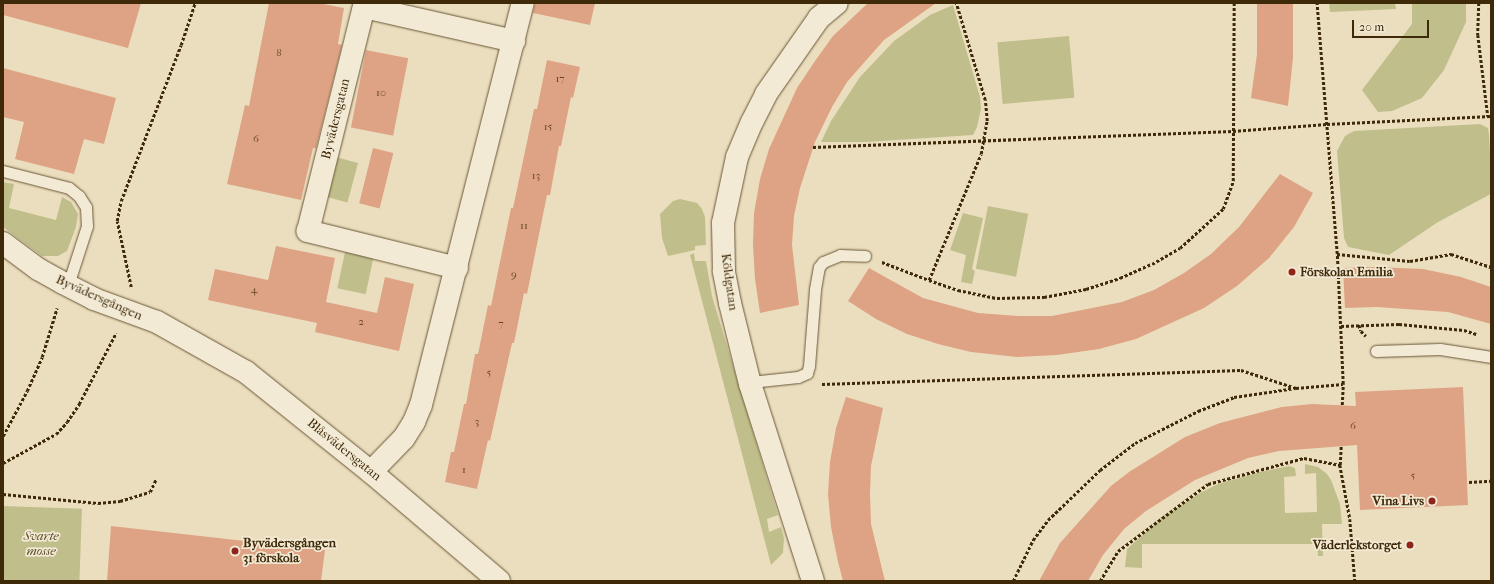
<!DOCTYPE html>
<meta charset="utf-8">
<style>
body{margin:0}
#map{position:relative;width:1494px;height:584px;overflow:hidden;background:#ebdebe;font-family:"IM FELL French Canon",serif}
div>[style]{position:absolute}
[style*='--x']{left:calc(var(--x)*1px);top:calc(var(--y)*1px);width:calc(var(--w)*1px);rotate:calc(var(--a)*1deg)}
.green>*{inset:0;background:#c0bf8c;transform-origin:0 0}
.building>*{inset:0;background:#dea384;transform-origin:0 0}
.path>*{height:2.5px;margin-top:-1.25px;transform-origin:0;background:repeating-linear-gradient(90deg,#3e2908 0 3px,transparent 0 5px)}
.roads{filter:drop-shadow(0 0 1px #695636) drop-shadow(0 0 1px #695636)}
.lane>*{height:11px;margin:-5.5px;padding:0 5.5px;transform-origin:5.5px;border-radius:5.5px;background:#f2ead5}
.street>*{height:22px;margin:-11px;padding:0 11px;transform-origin:11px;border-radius:11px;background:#f2ead5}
.dots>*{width:11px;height:11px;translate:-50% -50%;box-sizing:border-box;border:2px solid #f2ead5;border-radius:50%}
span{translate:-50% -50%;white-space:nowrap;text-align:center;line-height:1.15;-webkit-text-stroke:3.5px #f2ead5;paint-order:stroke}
.number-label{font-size:11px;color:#664827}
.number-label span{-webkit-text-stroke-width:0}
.street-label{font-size:13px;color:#3e2908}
.poi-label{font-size:13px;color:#3e2908;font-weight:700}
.left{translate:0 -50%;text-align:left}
.right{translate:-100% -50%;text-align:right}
.park-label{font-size:13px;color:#5e4e29;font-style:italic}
.frame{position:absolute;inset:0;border:4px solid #3e2908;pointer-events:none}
.scale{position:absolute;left:1352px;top:20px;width:77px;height:18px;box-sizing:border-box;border:2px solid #3e2908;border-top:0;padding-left:5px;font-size:12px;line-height:14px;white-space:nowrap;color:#3e2908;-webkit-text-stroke:3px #f2ead5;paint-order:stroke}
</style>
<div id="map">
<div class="green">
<div style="clip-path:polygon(1329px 3px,1395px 3px,1396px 9px,1330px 12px)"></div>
<div style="clip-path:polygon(1412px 3px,1466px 3px,1466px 22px,1444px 70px,1422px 98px,1392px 111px,1378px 112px,1362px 90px,1412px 24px)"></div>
<div style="clip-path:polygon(953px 5px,980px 97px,981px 109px,977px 127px,973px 135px,866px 142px,821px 142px,831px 121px,860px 77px,894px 41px,930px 15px)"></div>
<div style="left:1069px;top:36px;width:62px;height:72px;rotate:85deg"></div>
<div style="clip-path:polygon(1480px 124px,1488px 128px,1489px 135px,1491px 169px,1491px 192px,1489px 195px,1438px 222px,1389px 255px,1348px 247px,1344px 238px,1337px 151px,1345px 136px,1354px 131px)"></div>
<div style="left:332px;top:156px;width:27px;height:41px;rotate:15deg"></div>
<div style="clip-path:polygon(3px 182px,14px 184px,9px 208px,56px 220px,62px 197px,71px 202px,78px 214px,76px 227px,67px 251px,58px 256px,42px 256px,3px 227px)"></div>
<div style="clip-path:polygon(680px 199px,697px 203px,702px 209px,705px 217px,706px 245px,695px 246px,695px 250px,668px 256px,662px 238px,660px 214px,673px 201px)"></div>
<div style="left:988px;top:206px;width:41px;height:64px;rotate:11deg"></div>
<div style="clip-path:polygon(963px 213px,983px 218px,972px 269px,975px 271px,972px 284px,961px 282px,966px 255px,950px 250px)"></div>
<div style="left:345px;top:252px;width:29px;height:37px;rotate:12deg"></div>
<div style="clip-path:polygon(694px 253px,695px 261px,706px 261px,712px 296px,778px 515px,767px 519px,769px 532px,781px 527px,784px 538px,783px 553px,771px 565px,690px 255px)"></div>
<div style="clip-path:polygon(1305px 464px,1318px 467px,1327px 474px,1331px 480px,1340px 504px,1342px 524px,1322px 524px,1323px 556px,1318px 556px,1317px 544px,1142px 544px,1142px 568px,1125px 567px,1127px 549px,1162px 517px,1202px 492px,1218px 484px,1260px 472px,1289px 466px,1295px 468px,1296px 476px,1284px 477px,1285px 513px,1317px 512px,1316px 473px,1305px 474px)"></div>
<div style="left:3px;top:506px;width:79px;height:75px;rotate:2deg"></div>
</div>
<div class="building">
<div style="clip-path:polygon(3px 3px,141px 3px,128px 48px,3px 15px)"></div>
<div style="clip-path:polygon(269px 3px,318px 3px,344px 8px,338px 44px,342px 45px,316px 148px,313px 148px,301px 200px,227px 184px,245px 105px,249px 106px)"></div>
<div style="clip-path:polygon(535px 3px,595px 3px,590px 25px,533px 13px)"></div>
<div style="clip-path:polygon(868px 3px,936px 3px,884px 40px,847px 82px,832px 107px,815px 142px,800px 188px,794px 216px,792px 245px,799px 305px,760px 313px,755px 279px,753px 245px,754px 213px,760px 179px,769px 149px,797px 88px,815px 61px,833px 36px)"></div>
<div style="clip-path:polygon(1257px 3px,1293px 3px,1293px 58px,1288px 106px,1251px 98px,1257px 54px)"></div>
<div style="left:366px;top:50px;width:43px;height:79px;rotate:11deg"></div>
<div style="clip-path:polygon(547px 60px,580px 67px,573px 98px,571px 97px,561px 146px,559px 146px,550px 195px,547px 195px,527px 294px,524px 293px,514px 343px,512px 343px,490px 441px,488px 440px,477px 489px,445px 482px,451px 452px,454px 452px,464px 404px,466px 404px,475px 354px,478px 354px,488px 305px,491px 306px,511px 208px,513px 208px,534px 109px,537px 109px)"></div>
<div style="clip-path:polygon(3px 68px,116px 98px,104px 144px,84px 139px,74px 174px,15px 159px,24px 122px,3px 117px)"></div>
<div style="left:373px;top:148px;width:21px;height:57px;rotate:14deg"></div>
<div style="clip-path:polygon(1280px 174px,1313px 193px,1294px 227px,1269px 258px,1237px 286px,1204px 308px,1136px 339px,1099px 349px,1057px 355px,1017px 357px,971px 352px,938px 344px,907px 334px,876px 319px,848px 301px,869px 268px,923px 298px,978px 313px,1019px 316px,1052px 316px,1122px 302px,1154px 290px,1184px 273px,1211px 254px,1239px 227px)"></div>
<div style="clip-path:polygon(276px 246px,335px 258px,326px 302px,377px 313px,385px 277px,414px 284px,399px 351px,315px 332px,317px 323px,208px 300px,215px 269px,268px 280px)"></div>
<div style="clip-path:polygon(1376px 267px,1423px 269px,1461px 277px,1491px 287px,1491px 324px,1448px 312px,1377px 307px,1345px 308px,1343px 268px)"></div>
<div style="clip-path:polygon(1463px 387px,1468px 505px,1360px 510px,1357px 445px,1279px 451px,1248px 458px,1195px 480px,1146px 511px,1124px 529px,1103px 555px,1088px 581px,1039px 581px,1060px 543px,1111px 486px,1129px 472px,1185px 437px,1220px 423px,1282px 407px,1312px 404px,1356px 406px,1355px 392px)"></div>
<div style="clip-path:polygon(846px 397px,883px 408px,871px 466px,870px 494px,871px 524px,885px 581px,843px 581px,838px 562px,831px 527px,828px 494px,830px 462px,836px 428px)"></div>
<div style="clip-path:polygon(111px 526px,325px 550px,321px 581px,107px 581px)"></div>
</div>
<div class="path">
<div style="--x:1479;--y:3;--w:32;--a:92"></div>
<div style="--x:1478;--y:35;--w:82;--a:83"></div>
<div style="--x:813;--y:147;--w:420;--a:-2.2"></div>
<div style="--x:1233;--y:131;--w:94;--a:-4.3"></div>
<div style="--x:1327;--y:124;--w:164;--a:-2.8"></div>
<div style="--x:1337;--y:254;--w:73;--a:5.5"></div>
<div style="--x:1410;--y:261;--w:42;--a:-9.7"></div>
<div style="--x:1451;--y:254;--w:42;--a:18"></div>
<div style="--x:882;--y:262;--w:50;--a:21"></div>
<div style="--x:929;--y:280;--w:136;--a:-67.6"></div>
<div style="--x:981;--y:154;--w:34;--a:-80"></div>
<div style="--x:987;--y:121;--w:21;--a:-95"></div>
<div style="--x:985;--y:100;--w:101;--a:-106.6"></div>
<div style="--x:929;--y:280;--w:31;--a:19"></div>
<div style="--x:958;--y:290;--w:40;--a:12"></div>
<div style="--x:997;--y:298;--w:47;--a:-1.2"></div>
<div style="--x:1044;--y:297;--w:43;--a:-10.8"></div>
<div style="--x:1086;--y:289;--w:36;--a:-18"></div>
<div style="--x:1120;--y:278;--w:35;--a:-24"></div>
<div style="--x:1152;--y:264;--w:32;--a:-30"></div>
<div style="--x:1180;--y:248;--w:58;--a:-42.2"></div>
<div style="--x:1223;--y:209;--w:30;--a:-70"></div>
<div style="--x:1233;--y:181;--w:178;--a:-89.7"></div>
<div style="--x:131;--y:287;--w:67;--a:-102"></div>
<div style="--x:117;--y:221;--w:20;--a:-79"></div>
<div style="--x:121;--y:201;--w:167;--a:-69"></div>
<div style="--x:181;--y:45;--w:44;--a:-71.6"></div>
<div style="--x:1359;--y:325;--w:6;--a:72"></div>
<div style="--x:1361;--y:331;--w:7;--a:45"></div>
<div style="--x:1341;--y:326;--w:58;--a:-2"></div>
<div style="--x:1399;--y:324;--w:65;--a:5.3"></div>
<div style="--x:1464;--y:330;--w:13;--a:18"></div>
<div style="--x:822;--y:384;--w:419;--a:-1.9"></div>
<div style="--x:1241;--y:370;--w:58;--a:18.1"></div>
<div style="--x:1296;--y:388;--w:47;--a:-4.9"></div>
<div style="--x:1343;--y:384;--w:130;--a:-92.6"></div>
<div style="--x:1337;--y:254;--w:252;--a:-94.6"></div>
<div style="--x:1342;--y:405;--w:21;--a:-87"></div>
<div style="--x:3;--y:436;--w:51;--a:-61.9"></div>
<div style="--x:27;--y:391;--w:37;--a:-66"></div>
<div style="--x:42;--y:357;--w:51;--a:-73"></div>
<div style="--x:3;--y:463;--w:60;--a:-28.7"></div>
<div style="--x:56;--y:434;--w:16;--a:-47"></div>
<div style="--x:67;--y:422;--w:22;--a:-56"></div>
<div style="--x:79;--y:404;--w:80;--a:-62.5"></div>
<div style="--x:1340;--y:465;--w:19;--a:-87"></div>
<div style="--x:1469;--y:482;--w:22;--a:-3"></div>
<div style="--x:3;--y:494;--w:95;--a:5.4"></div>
<div style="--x:98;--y:503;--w:22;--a:-5"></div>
<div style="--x:120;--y:501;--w:31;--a:-17"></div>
<div style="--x:150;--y:492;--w:14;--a:-65"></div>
<div style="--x:1013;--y:581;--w:46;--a:-64"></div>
<div style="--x:1033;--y:540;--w:25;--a:-53"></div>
<div style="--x:1048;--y:520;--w:72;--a:-43.9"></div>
<div style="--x:1100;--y:470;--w:44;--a:-37.6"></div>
<div style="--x:1135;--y:443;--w:71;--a:-26.9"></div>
<div style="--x:1198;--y:411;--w:39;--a:-21"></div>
<div style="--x:1234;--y:397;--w:62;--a:-8.4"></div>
<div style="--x:1100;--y:581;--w:35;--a:-59"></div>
<div style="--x:1118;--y:551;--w:112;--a:-36.7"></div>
<div style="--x:1208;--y:484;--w:99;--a:-15.2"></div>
<div style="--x:1304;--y:458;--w:37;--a:11"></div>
<div style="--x:1340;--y:465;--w:55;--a:79.5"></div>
<div style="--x:1350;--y:519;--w:62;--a:85.4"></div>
</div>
<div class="roads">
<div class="lane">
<div style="--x:3;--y:171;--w:68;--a:14.4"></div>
<div style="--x:69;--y:188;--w:13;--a:39"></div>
<div style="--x:79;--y:196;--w:13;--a:58"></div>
<div style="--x:86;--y:207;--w:19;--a:87"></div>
<div style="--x:87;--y:226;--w:62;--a:107.9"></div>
<div style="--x:1376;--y:351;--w:64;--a:-1.8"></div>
<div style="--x:1440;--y:349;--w:52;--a:8.9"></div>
<div style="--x:750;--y:384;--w:10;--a:-17"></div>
<div style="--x:760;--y:381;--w:38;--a:-6"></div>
<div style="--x:798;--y:377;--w:10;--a:-24"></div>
<div style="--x:807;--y:373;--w:7;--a:-74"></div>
<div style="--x:809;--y:366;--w:77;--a:-85.5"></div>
<div style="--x:815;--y:289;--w:22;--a:-80"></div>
<div style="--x:819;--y:267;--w:6;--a:-51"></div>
<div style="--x:823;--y:262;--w:18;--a:-22"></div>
<div style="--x:840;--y:255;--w:25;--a:2"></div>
</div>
<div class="street">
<div style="--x:3;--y:243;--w:44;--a:36.6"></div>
<div style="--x:38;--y:269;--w:29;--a:29"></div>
<div style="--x:63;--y:283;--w:35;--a:27"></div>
<div style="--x:94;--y:299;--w:67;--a:20.1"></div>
<div style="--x:157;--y:322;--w:102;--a:29.3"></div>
<div style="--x:246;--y:372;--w:160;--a:38.7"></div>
<div style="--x:371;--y:472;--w:168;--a:40.4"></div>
<div style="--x:457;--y:268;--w:154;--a:-166.1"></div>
<div style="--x:308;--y:231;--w:231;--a:-76"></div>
<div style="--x:364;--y:7;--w:154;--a:12.8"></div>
<div style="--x:371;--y:472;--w:47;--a:-45.9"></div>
<div style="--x:404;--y:438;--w:19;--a:-58"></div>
<div style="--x:414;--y:422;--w:18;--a:-68"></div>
<div style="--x:421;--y:405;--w:415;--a:-75.8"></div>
<div style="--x:813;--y:581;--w:207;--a:-107.7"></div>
<div style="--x:750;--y:384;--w:83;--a:-103.9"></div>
<div style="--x:730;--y:303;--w:33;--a:-101"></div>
<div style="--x:724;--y:271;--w:48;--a:-91.2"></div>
<div style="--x:723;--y:223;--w:67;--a:-78"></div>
<div style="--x:737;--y:157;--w:38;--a:-67"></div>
<div style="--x:752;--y:122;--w:31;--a:-63"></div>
<div style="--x:766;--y:94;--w:93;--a:-55.1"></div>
<div style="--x:819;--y:18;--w:23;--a:-40"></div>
</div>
</div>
<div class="dots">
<div style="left:1292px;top:272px;background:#8f2418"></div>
<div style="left:1432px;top:501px;background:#8f2418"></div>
<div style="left:1410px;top:545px;background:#8f2418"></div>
<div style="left:235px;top:551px;background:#8f2418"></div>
</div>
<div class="number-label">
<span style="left:279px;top:53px">8</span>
<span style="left:560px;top:79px">17</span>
<span style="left:381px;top:93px">10</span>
<span style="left:548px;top:127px">15</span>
<span style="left:256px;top:139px">6</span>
<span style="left:536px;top:176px">13</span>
<span style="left:524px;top:226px">11</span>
<span style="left:514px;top:275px">9</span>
<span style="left:254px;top:290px">4</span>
<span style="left:361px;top:322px">2</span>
<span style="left:501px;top:324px">7</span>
<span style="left:489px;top:373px">5</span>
<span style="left:477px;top:422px">3</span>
<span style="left:1353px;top:426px">6</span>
<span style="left:464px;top:470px">1</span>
<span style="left:1413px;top:476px">5</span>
</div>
<div class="street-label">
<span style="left:336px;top:119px;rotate:-76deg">Byvädersgatan</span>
<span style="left:729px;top:282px;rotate:82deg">Köldgatan</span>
<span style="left:99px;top:298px;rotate:24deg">Byvädersgången</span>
<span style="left:344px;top:450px;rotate:39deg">Blåsvädersgatan</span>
</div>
<div class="poi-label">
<span class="left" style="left:1300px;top:272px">Förskolan Emilia</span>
<span class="right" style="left:1424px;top:501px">Vina Livs</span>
<span class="left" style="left:243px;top:551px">Byvädersgången<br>31 förskola</span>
<span class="right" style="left:1402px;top:545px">Väderlekstorget</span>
</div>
<div class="park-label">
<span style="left:41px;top:544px">Svarte<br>mosse</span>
</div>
<div class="frame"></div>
<div class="scale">20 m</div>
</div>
